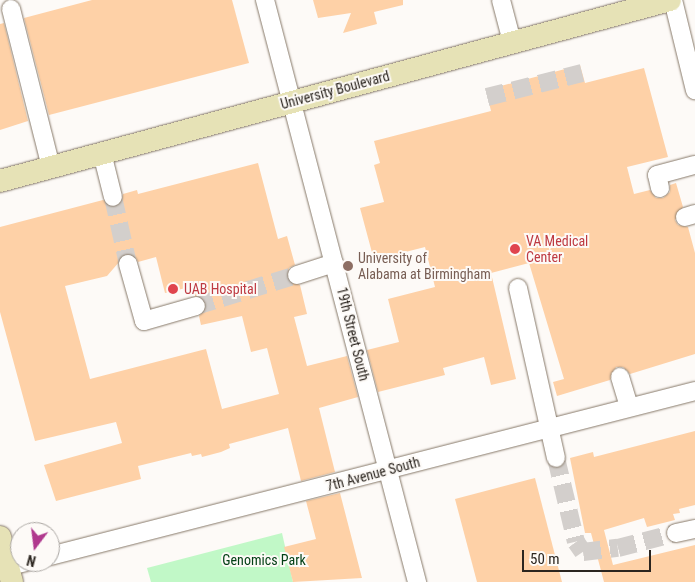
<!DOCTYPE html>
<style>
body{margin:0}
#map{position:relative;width:695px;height:582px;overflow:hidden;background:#fdfaf7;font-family:"Roboto Condensed",sans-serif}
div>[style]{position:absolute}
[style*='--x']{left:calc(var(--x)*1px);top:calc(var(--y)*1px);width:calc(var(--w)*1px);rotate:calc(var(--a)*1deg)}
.green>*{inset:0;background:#c1f8c7}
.building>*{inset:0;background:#fed1a7}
.minor-tunnel>*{height:18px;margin-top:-9px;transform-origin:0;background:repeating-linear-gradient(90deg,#d3cfcc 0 18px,transparent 0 27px)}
.roads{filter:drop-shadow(0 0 1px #877969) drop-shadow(0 0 1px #877969)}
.minor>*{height:18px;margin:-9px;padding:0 9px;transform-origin:9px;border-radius:9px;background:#fff}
.major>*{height:22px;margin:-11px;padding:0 11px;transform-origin:11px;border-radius:11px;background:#e6e2b6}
.dots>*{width:14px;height:14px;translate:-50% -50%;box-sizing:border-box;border:2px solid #fdfaf7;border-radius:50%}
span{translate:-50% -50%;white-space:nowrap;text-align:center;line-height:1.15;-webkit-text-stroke:4px #fdfaf7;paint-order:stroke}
.street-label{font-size:14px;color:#2b251f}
.health-label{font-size:14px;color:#be3a42}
.left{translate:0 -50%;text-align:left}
.education-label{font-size:14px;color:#785e54}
.park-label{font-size:14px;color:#024015}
.north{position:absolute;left:10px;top:522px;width:50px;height:50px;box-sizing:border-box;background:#fdfaf7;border:1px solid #a9a5a1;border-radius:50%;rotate:195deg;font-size:14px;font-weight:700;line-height:20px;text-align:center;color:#2b251f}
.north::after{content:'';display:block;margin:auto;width:18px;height:22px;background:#b0398e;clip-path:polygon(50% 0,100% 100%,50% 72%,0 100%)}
.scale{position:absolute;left:522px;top:550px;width:129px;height:22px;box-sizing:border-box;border:2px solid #2b251f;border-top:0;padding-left:6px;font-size:15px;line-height:18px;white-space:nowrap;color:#2b251f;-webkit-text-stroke:4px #fdfaf7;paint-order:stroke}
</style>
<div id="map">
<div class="green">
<div style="clip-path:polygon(282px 533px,293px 582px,151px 582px,147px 568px)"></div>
</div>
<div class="building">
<div style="clip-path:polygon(92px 0,232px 0,249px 63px,49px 115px,24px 18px)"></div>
<div style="clip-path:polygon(313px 0,403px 0,403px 5px,374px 12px,377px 24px,343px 33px,351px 13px,318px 18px)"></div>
<div style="clip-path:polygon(4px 23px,28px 121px,0 130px,0 24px)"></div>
<div style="clip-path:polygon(580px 65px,585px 83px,644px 68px,668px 157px,627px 167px,634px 194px,650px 190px,656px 198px,663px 198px,670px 192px,670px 185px,676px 183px,683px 207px,675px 220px,678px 225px,688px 227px,695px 253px,695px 354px,630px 374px,623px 367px,616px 367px,610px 380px,557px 396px,553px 382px,564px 379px,529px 263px,491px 273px,516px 379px,491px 385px,484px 357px,443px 368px,445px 375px,378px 392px,367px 350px,399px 342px,388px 299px,435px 287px,425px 247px,374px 260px,360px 208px,384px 202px,374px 165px,380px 163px,374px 141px,491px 111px,486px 90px)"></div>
<div style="clip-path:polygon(evenodd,258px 163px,278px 239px,287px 236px,295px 265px,289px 268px,287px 279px,300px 285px,307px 314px,294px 317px,307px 366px,347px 356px,358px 397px,319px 408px,335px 472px,301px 481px,288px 428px,229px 444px,230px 448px,221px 452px,202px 457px,201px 454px,192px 456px,191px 453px,138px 466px,141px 479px,56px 501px,44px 465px,122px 443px,116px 422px,35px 441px,0 312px,0 227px,103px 200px,115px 207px,121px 204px,123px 194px,137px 190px,138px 194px,258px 163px,126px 254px,135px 256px,138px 262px,156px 257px,165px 293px,190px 287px,193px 296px,203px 298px,206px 308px,199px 316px,201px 325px,242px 316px,251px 352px,267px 348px,279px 394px,222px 409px,206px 349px,90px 379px,65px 286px,107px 276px,126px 254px)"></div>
<div style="clip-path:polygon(695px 431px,695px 505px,679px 509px,680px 513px,673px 514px,675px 520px,647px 527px,644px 518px,604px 530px,613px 565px,695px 545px,695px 582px,604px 582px,591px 533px,585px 533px,570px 458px,593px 452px,594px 457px)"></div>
<div style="clip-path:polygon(535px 478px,562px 582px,477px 582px,455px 499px)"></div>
<div style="clip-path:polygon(340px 493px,362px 578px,293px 582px,284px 547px,316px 539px,306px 501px)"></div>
</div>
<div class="minor-tunnel">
<div style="--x:487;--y:97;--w:98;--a:-14.2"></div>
<div style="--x:113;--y:197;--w:69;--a:77.4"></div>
<div style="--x:196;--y:306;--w:106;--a:-17.1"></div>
<div style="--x:556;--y:458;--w:86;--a:76.6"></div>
<div style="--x:576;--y:542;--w:12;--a:55"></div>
<div style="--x:583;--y:552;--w:35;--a:-7"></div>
<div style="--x:618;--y:548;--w:60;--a:-14.5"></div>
</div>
<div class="roads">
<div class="minor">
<div style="--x:265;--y:0;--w:602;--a:75.36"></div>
<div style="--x:501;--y:0;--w:43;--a:75.3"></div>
<div style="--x:673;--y:0;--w:93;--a:76.3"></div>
<div style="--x:11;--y:9;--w:163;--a:75.8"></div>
<div style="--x:102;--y:153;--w:45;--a:76"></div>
<div style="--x:660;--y:188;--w:13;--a:-103"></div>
<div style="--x:657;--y:175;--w:39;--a:-15"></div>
<div style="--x:685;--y:217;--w:10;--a:-17"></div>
<div style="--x:128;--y:264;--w:59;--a:74.3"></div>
<div style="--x:144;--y:321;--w:54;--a:-16.1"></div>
<div style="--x:297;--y:275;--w:39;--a:-18"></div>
<div style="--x:518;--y:288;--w:174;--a:77.4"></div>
<div style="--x:620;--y:377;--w:31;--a:73"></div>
<div style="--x:676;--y:533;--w:19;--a:-12"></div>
<div style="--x:50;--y:556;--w:666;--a:-14.35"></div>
<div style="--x:0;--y:568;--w:26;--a:-13"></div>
</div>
<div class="major">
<div style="--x:0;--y:181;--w:694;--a:-15.12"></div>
<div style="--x:0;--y:537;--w:47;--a:75.1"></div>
</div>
</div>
<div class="dots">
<div style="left:515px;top:249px;background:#e0444e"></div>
<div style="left:348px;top:266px;background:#8d6e63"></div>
<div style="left:173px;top:289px;background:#e0444e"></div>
</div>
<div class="street-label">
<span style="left:335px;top:90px;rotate:-15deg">University Boulevard</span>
<span style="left:353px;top:334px;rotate:76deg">19th Street South</span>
<span style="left:373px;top:474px;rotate:-15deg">7th Avenue South</span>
</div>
<div class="health-label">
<span class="left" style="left:526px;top:249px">VA Medical<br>Center</span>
<span class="left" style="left:184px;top:289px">UAB Hospital</span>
</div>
<div class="education-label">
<span class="left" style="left:358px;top:266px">University of<br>Alabama at Birmingham</span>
</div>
<div class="park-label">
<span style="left:264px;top:560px">Genomics Park</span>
</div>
<div class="north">N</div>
<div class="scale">50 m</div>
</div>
